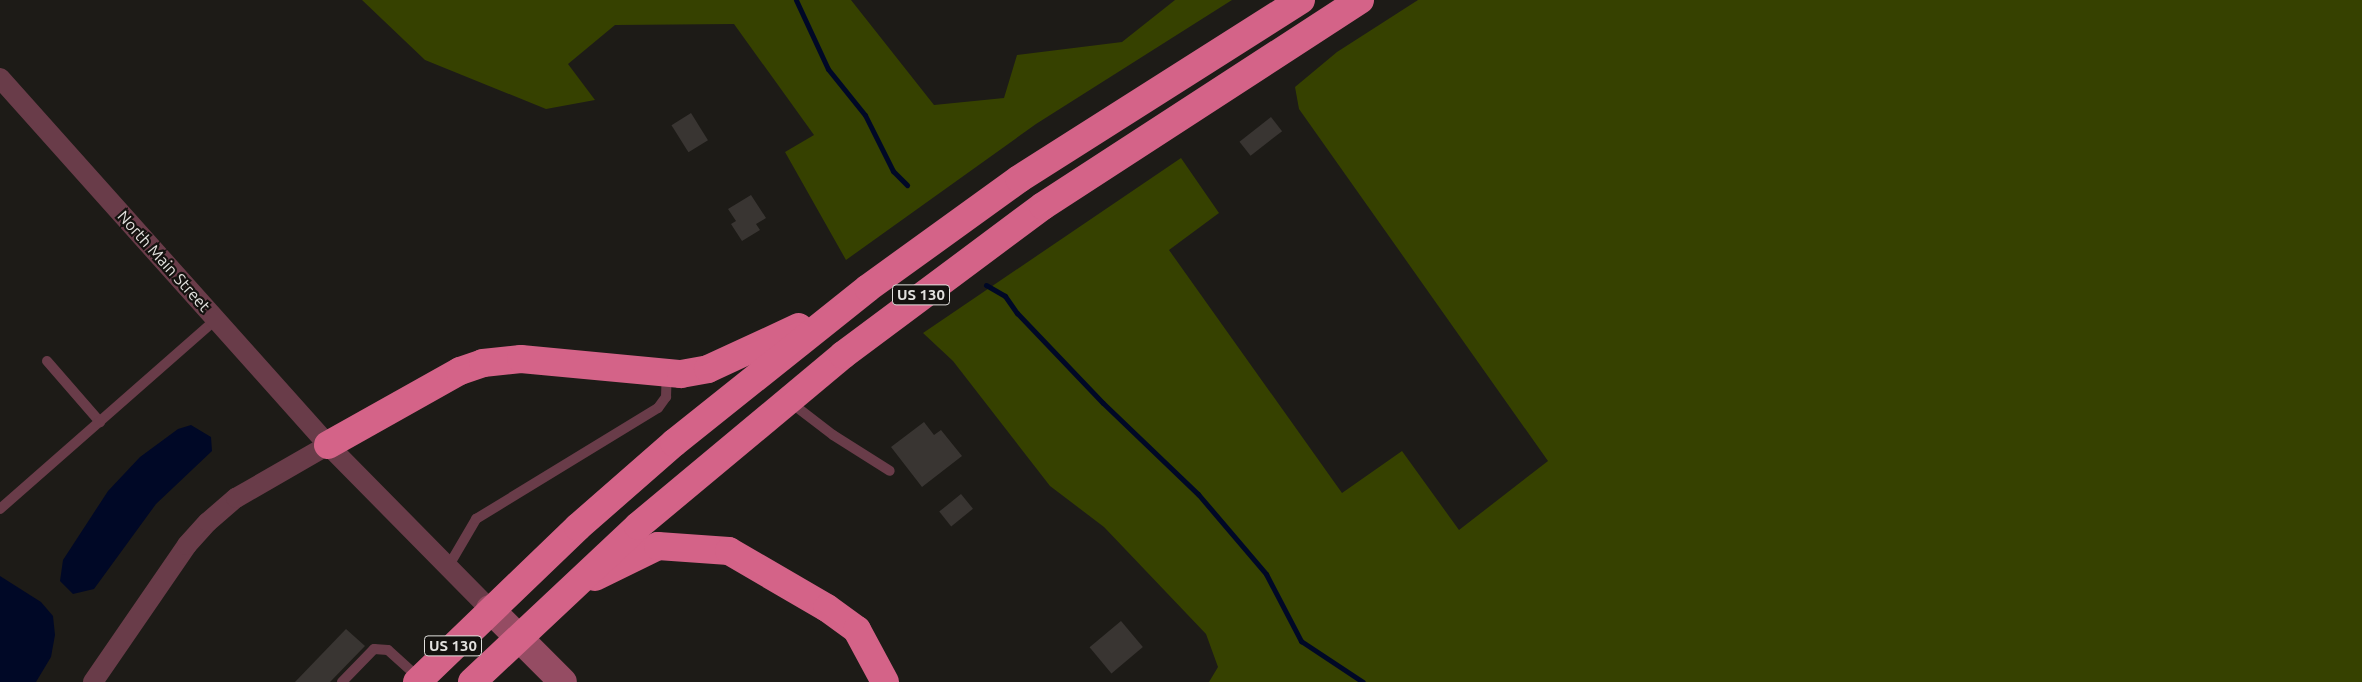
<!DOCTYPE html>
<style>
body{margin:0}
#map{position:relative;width:2362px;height:682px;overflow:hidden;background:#1d1b17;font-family:Ubuntu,sans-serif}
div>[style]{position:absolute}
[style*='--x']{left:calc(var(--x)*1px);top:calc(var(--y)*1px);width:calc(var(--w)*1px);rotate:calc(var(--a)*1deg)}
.green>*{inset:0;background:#364100}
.water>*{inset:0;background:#000826}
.stream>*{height:5px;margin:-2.5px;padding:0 2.5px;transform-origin:2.5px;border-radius:2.5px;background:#000826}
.building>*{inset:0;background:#393532;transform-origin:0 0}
.lane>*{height:10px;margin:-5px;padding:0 5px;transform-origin:5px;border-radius:5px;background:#693c49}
.street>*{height:20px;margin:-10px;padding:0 10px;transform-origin:10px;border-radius:10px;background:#693c49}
.secondary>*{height:28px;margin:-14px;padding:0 14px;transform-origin:14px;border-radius:14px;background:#954c63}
.highway>*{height:28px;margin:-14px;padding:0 14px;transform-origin:14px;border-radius:14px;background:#d46388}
span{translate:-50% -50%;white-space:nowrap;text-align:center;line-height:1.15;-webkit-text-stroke:4.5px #14120f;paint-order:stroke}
.shield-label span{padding:1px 4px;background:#14120f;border:1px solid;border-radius:4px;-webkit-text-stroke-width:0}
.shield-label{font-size:15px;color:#e2e1de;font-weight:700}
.street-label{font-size:16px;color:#e2e1de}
</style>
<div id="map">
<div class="green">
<div style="clip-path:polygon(362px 0,851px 0,934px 105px,1004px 98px,1017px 55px,1122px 42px,1175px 0,1232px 0,1036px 124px,846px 260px,785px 152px,814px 135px,734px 24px,615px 25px,568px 64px,595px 100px,546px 109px,425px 60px)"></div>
<div style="clip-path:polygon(1418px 0,2362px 0,2362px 682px,1209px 682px,1218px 667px,1206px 634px,1104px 527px,1050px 486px,953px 361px,923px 333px,1181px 158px,1219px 213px,1169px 250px,1342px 493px,1402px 451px,1459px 530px,1548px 461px,1299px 109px,1295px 87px,1337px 52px)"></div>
</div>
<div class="water">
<div style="clip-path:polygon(191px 425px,211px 437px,212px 451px,156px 504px,94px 589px,73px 594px,60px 581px,63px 560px,108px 491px,140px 457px,178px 429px)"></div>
<div style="clip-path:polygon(0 576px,41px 602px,53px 616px,55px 635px,51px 657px,36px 682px,0 682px)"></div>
</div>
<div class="stream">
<div style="--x:796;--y:0;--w:76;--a:65.1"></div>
<div style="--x:828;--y:69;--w:59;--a:51.2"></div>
<div style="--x:865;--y:115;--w:63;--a:63.4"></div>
<div style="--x:893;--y:171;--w:20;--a:45"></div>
<div style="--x:986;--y:285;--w:22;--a:30"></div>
<div style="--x:1005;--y:296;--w:21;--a:55"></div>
<div style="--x:1017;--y:313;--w:124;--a:46.3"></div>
<div style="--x:1103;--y:403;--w:132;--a:43.8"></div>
<div style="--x:1198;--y:494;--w:105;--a:49.6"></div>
<div style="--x:1266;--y:574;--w:76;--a:62.4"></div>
<div style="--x:1301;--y:641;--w:74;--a:33.5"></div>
</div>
<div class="building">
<div style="left:691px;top:113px;width:32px;height:23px;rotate:58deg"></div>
<div style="left:1271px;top:117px;width:18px;height:40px;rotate:52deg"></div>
<div style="clip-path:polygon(751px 195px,766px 218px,756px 224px,760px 230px,742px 241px,731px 224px,736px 221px,728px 209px)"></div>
<div style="clip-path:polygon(924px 422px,934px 435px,941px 430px,962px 456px,922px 487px,891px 447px)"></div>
<div style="left:961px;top:494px;width:19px;height:28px;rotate:51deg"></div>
<div style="left:1121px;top:621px;width:34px;height:41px;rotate:50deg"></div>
<div style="clip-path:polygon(346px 629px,365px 646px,330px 682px,295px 682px)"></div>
</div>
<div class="lane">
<div style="--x:47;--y:361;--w:81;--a:49"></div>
<div style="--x:790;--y:402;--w:54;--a:37.5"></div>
<div style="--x:833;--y:435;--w:67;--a:32.3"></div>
<div style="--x:0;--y:509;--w:288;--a:-41.3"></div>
<div style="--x:448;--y:567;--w:56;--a:-59.7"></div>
<div style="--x:476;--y:519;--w:213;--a:-31.4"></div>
<div style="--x:658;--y:408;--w:14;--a:-54"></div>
<div style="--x:666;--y:397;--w:23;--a:-88"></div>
<div style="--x:342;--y:682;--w:46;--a:-45.9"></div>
<div style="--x:374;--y:649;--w:14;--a:4"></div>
<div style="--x:388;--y:650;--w:42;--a:42.1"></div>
</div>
<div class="street">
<div style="--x:0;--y:78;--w:492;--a:48.2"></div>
<div style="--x:328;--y:445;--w:231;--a:45.4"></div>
<div style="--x:93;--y:682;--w:166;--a:-55.5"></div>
<div style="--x:187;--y:545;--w:31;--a:-48"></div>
<div style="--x:208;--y:522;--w:37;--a:-41"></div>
<div style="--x:236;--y:498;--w:106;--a:-29.9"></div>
</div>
<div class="secondary">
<div style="--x:490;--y:609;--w:103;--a:45"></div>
</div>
<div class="highway">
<div style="--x:328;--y:445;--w:151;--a:-29.3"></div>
<div style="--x:460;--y:371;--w:24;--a:-19"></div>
<div style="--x:483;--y:363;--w:38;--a:-6"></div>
<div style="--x:521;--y:359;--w:161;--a:5.4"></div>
<div style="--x:681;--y:374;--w:27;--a:-10"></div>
<div style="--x:708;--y:369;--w:100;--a:-24.8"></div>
<div style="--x:595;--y:577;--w:70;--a:-26.2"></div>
<div style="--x:658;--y:546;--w:71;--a:4"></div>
<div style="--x:729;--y:551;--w:113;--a:30.2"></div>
<div style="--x:827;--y:608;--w:37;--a:36"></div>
<div style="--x:857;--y:630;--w:59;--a:61.7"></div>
<div style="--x:417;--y:682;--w:223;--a:-43.9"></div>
<div style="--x:578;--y:527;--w:128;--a:-41.2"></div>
<div style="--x:674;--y:443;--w:248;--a:-38.6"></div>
<div style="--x:868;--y:288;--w:186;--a:-35.8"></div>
<div style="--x:1019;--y:179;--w:334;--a:-32.4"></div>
<div style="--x:472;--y:682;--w:228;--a:-43.2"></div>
<div style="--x:638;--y:526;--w:267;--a:-39.8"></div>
<div style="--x:843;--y:355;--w:249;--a:-36.7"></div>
<div style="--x:1043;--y:206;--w:378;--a:-33"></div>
</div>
<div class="shield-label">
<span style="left:921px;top:295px">US 130</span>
<span style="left:453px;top:646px">US 130</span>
</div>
<div class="street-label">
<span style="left:164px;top:261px;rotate:48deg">North Main Street</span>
</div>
</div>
